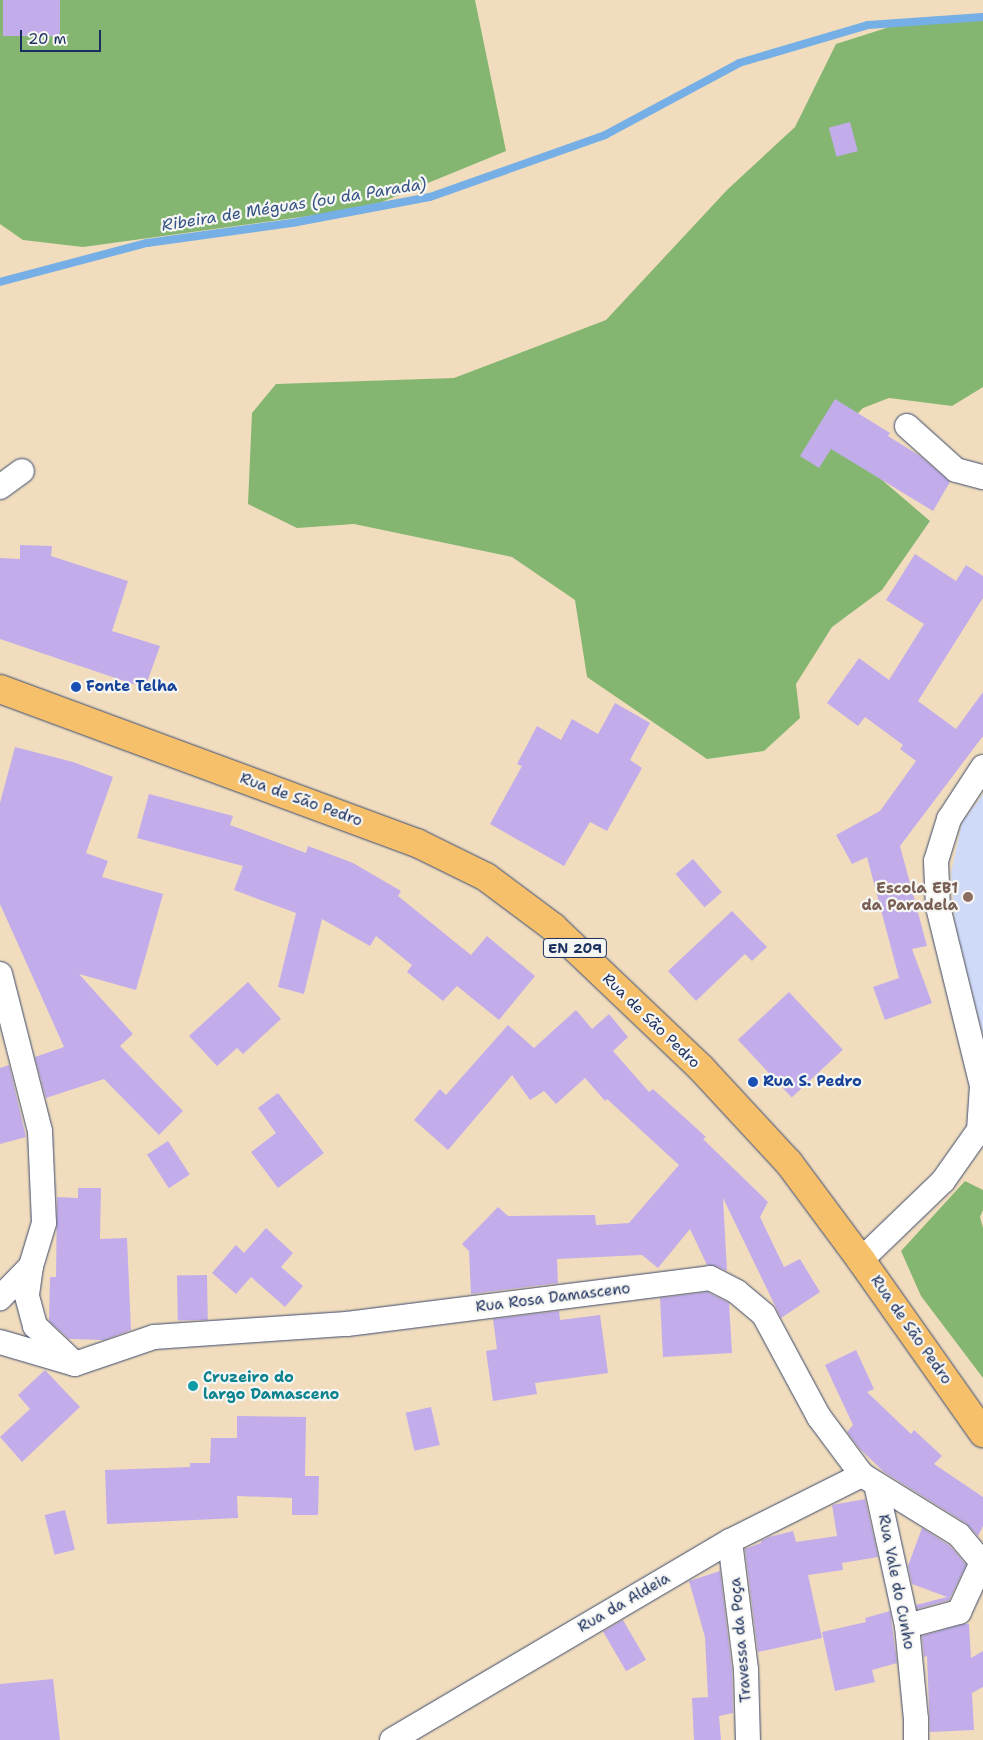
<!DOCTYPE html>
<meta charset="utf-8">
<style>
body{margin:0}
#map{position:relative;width:983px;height:1740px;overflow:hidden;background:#f1ddbe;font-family:"Shantell Sans",sans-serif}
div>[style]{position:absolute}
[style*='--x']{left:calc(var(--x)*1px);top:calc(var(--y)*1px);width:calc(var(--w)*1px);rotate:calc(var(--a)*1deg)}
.built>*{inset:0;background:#cfdaf9}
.forest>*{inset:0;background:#84b671}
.stream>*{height:8px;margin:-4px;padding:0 4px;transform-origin:4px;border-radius:4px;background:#75afe5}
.building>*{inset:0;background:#c2adea;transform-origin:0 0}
.roads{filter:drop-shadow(0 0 1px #3b496c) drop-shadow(0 0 1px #3b496c)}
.minor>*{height:24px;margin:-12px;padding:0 12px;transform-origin:12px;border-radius:12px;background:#fff}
.primary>*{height:28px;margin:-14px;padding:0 14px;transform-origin:14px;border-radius:14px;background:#f6c06b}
.dots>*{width:14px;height:14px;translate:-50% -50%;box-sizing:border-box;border:2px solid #f6f6f2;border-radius:50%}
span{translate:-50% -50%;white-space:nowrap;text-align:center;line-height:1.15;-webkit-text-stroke:4.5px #f6f6f2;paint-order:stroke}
.shield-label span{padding:1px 4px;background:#f6f6f2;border:1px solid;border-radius:4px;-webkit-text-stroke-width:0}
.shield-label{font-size:14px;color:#1b2f5e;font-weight:700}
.transit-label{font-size:15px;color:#164399;font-weight:700}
.left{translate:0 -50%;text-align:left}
.street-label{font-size:15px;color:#1b2f5e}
.education-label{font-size:15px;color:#785e54;font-weight:700}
.right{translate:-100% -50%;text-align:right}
.culture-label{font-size:15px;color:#0d838f;font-weight:700}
.water-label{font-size:16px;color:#365586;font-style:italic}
.scale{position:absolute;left:20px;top:30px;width:81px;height:22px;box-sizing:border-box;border:2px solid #1b2f5e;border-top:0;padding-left:6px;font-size:15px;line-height:18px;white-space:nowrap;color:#1b2f5e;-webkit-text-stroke:4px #f6f6f2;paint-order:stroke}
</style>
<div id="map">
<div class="built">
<div style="clip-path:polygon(983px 794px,983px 1034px,955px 921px,951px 873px,962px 823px)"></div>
</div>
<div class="forest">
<div style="clip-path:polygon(0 0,475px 0,506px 151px,367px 208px,83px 247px,23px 240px,0 224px)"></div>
<div style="clip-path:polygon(983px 18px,983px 387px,952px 406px,889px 398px,863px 408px,833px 438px,930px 521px,882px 590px,832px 627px,796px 684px,800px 718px,764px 751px,707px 759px,587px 677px,575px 600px,512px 557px,354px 524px,297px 528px,248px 504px,252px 413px,276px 384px,454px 378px,606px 320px,727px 190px,795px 127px,836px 44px,902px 23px)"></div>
<div style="clip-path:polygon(965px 1181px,983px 1190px,983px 1210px,980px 1217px,983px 1228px,983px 1378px,921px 1296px,901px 1251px)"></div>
</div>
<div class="stream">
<div style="--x:0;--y:282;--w:152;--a:-14.9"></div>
<div style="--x:147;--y:243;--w:146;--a:-7.9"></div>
<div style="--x:292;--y:223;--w:140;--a:-10.7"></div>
<div style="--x:430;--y:197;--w:186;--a:-19.5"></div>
<div style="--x:605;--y:135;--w:152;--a:-28.2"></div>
<div style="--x:739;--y:63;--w:134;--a:-16.4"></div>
<div style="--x:868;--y:25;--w:115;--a:-4"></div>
</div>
<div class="building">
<div style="left:3px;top:0;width:57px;height:36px"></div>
<div style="left:850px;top:122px;width:30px;height:22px;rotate:75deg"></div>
<div style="clip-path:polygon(835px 399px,890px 433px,888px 436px,920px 456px,950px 482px,933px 511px,831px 449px,819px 468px,800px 456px)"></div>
<div style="clip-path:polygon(20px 545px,52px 546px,51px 556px,128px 581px,112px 631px,160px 646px,145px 688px,0 639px,0 558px,20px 559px)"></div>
<div style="clip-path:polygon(915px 554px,956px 581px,966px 565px,983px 576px,983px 598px,918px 701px,956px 729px,983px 692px,983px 736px,900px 846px,927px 946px,912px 949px,932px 1003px,885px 1020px,873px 987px,899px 978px,867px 857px,852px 864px,836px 835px,880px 811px,916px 761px,900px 749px,903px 745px,865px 717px,858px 726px,827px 703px,859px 658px,889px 680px,924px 624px,886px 600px)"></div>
<div style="clip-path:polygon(615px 703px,650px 723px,630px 760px,642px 768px,607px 831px,590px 822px,564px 866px,490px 824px,522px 766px,517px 764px,537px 726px,561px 740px,572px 719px,598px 734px)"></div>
<div style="clip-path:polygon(15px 747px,73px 762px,113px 777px,86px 853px,108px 861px,102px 877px,163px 894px,136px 990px,79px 974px,133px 1034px,120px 1046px,183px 1111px,159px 1135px,104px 1079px,46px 1098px,35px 1057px,64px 1047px,0 904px,0 803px)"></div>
<div style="clip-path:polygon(149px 794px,233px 816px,230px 825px,306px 853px,308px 846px,353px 863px,401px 891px,398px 896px,471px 955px,487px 936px,535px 976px,499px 1020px,457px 986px,443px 1001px,407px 972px,412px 965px,376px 936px,370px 946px,322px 919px,304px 994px,278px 987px,296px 913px,234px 890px,243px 866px,137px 838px)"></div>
<div style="left:693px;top:859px;width:44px;height:23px;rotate:49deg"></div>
<div style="clip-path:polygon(732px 911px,767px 947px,752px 961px,745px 954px,696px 1001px,668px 971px)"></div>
<div style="clip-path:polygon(248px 982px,281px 1019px,243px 1054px,237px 1048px,217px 1066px,189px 1036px)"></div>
<div style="left:789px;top:992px;width:79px;height:70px;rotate:47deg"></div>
<div style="clip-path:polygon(576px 1010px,592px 1029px,609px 1014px,628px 1037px,613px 1051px,649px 1092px,653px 1089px,706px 1137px,703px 1139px,768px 1202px,760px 1217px,784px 1267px,800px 1259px,820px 1292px,781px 1318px,723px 1198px,727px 1271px,716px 1266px,707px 1265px,690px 1229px,658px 1268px,642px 1255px,557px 1259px,558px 1283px,471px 1294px,469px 1251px,462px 1244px,498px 1207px,508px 1216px,595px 1215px,596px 1225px,629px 1223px,679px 1165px,607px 1099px,605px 1101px,585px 1078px,556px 1104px,544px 1091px,530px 1100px,512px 1075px,448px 1150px,414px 1120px,440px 1089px,446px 1095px,508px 1025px,534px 1048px)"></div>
<div style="clip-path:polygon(9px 1065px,26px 1137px,0 1144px,0 1068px)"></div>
<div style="clip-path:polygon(278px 1093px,324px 1153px,278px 1188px,251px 1152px,276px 1133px,258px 1108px)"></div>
<div style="left:168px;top:1141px;width:40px;height:25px;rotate:57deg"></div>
<div style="clip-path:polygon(78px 1188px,101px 1188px,100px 1239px,127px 1238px,131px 1330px,104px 1340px,69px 1339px,49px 1321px,50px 1277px,56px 1277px,57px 1197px,78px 1198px)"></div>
<div style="clip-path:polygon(266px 1228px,293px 1253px,281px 1267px,303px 1286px,285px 1307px,251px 1277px,236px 1294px,212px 1273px,236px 1245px,244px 1253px)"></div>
<div style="left:207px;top:1275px;width:45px;height:30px;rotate:89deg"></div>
<div style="clip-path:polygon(707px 1292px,729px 1303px,732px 1353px,663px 1357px,660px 1298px)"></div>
<div style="clip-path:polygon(559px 1311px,560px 1320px,600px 1315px,608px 1373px,535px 1383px,537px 1394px,493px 1401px,486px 1351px,497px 1349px,493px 1319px)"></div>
<div style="clip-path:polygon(856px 1350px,874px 1389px,867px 1392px,911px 1434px,914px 1430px,942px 1456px,934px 1464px,983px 1497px,983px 1526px,978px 1536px,966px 1523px,884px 1472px,860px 1449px,847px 1432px,853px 1425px,825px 1365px)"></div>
<div style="clip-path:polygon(45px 1370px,80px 1407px,22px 1462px,0 1437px,30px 1409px,18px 1395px)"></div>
<div style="left:431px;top:1407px;width:39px;height:26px;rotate:77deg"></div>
<div style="clip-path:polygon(237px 1416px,306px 1417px,305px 1476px,319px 1476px,318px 1515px,292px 1515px,292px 1498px,237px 1496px,238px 1518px,107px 1524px,105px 1470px,190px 1467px,190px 1463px,210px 1463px,211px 1438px,237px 1438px)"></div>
<div style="clip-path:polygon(865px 1499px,878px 1557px,842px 1563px,843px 1570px,808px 1575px,822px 1638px,758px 1652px,745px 1549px,761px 1543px,761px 1541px,769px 1537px,793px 1531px,796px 1542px,837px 1536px,832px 1505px)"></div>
<div style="left:65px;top:1510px;width:41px;height:21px;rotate:76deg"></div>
<div style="clip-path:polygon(922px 1528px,950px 1546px,966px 1565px,949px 1600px,917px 1609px,916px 1605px,947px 1597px,912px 1584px,908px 1566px)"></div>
<div style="clip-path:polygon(720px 1571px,732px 1671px,733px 1713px,719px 1716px,721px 1740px,694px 1740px,692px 1698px,708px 1697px,705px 1637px,689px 1581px)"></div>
<div style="clip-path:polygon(890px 1611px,897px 1663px,872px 1670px,875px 1682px,835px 1691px,822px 1632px,866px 1622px,865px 1618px)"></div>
<div style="left:623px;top:1620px;width:46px;height:23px;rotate:60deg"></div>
<div style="clip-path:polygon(964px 1624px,969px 1624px,971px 1658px,983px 1651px,983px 1687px,972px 1693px,974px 1730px,930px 1732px,927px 1656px,924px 1657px,922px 1636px)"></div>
<div style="clip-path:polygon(53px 1679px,60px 1740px,0 1740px,0 1684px)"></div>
</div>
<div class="roads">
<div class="minor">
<div style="--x:907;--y:426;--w:66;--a:41.9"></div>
<div style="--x:956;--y:470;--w:28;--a:15"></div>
<div style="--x:0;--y:487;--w:27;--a:-36"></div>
<div style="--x:0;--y:974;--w:162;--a:75.7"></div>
<div style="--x:40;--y:1131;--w:92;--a:87.5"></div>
<div style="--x:44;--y:1223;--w:45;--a:106.8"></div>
<div style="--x:31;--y:1266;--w:45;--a:134.1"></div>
<div style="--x:861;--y:1260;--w:114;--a:-43.9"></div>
<div style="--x:943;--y:1181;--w:62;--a:-54.8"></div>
<div style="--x:979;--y:1130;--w:44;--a:-86.1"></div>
<div style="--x:982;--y:1086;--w:184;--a:-103.8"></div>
<div style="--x:938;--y:907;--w:46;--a:-92.5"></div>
<div style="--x:936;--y:861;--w:44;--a:-72.8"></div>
<div style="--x:949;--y:819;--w:62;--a:-56.8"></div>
<div style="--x:31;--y:1266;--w:30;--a:98"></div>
<div style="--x:27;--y:1296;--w:31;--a:75"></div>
<div style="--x:35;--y:1326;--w:51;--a:43.4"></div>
<div style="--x:0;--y:1342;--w:78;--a:16.3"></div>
<div style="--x:75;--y:1364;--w:83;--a:-18.9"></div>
<div style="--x:154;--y:1337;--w:193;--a:-3.9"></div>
<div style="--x:347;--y:1324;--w:366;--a:-7.2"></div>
<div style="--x:710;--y:1278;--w:30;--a:27"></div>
<div style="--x:737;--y:1292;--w:35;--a:40"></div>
<div style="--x:764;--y:1315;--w:116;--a:61.7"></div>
<div style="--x:819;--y:1417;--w:72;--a:53.4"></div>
<div style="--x:862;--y:1475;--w:114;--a:31.7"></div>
<div style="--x:959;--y:1535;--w:38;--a:50"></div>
<div style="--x:876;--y:1484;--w:145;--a:77.7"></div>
<div style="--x:907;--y:1626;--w:93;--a:84.5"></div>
<div style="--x:916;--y:1719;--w:21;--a:90"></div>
<div style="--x:730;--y:1541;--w:130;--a:82.9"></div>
<div style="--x:746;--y:1670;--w:70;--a:88.4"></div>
<div style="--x:907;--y:1626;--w:54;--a:-15.1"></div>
<div style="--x:959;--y:1612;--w:55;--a:-65.3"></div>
<div style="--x:392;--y:1740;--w:392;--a:-30.5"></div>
<div style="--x:730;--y:1541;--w:148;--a:-26.6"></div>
</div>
<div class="primary">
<div style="--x:0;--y:689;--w:445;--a:20.3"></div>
<div style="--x:417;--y:843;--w:77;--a:26.2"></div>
<div style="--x:486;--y:877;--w:84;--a:36.7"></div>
<div style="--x:553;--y:927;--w:204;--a:43.6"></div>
<div style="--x:701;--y:1068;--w:129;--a:47.2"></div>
<div style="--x:789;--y:1163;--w:121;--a:53.4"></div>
<div style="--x:861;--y:1260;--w:212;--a:54.8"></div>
</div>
</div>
<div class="dots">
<div style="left:76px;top:687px;background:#1a4fb4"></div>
<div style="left:968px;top:897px;background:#8d6e63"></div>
<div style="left:753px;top:1082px;background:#1a4fb4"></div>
<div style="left:193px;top:1386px;background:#0f9aa8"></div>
</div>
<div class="shield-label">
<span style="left:575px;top:948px">EN 209</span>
</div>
<div class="transit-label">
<span class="left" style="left:86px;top:687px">Fonte Telha</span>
<span class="left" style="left:763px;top:1082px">Rua S. Pedro</span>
</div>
<div class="street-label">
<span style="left:301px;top:800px;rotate:20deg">Rua de São Pedro</span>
<span style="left:651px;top:1021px;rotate:44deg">Rua de São Pedro</span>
<span style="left:553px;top:1298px;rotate:-7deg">Rua Rosa Damasceno</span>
<span style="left:911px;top:1330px;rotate:55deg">Rua de São Pedro</span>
<span style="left:896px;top:1582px;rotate:79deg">Rua Vale do Cunho</span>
<span style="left:624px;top:1603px;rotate:-30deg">Rua da Aldeia</span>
<span style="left:741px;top:1640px;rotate:-95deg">Travessa da Poça</span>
</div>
<div class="education-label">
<span class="right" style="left:958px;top:897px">Escola EB1<br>da Paradela</span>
</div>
<div class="culture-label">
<span class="left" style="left:203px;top:1386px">Cruzeiro do<br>largo Damasceno</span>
</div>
<div class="water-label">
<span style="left:294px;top:205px;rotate:-9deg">Ribeira de Méguas (ou da Parada)</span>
</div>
<div class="scale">20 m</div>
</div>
